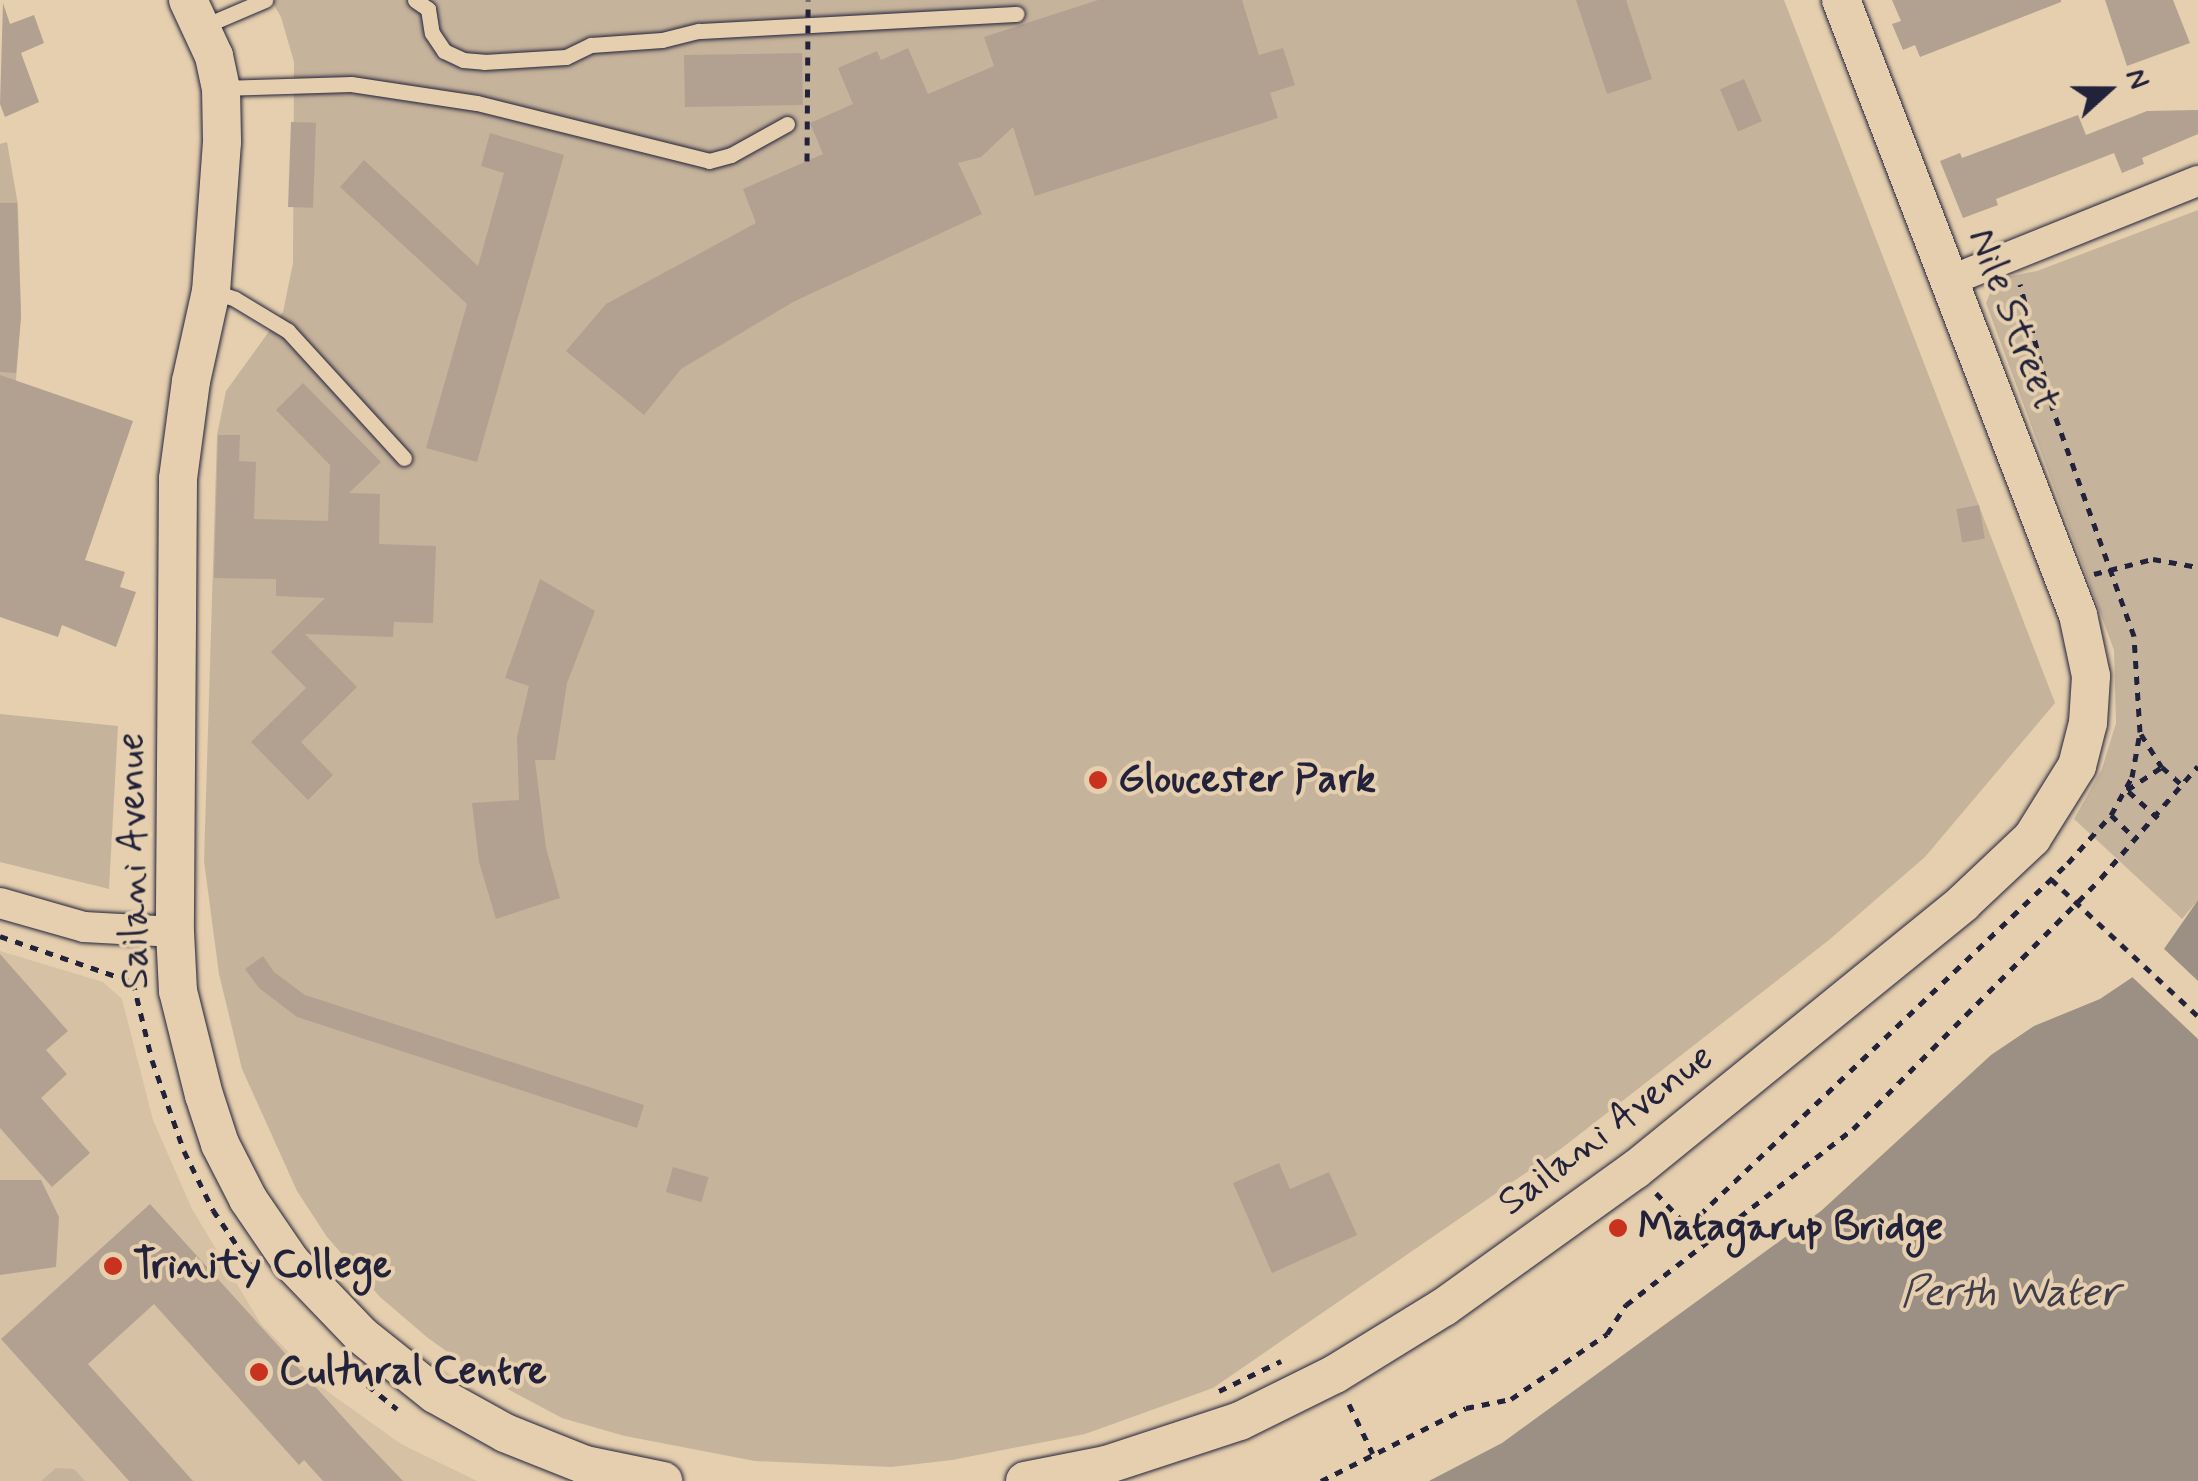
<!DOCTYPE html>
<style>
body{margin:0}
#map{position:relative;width:2198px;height:1481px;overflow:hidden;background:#e5cfae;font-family:Mynerve,sans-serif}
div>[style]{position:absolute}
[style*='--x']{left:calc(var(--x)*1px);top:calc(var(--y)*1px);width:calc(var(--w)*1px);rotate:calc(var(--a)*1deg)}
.built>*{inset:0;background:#d6c1a5}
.green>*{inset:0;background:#c6b39b}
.water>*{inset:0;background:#9c8f84}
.pier>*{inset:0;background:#e5cfae}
.building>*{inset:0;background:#b2a190;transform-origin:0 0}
.path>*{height:5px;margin-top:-2.5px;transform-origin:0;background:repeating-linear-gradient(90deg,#22223b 0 8px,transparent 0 16px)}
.roads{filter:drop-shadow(0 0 2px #22223b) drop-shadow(0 0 2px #22223b)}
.service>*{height:15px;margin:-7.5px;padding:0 7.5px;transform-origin:7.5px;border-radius:7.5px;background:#e5cfae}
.minor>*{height:30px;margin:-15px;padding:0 15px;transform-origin:15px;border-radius:15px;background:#e5cfae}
.tertiary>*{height:38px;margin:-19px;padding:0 19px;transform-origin:19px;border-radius:19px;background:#e5cfae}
.path-bridge>*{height:5px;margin-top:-2.5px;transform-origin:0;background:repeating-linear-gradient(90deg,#22223b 0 8px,transparent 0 16px)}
.dots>*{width:28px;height:28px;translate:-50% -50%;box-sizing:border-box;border:5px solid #e5cfae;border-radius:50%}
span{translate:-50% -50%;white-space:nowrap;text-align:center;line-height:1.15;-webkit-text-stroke:8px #e5cfae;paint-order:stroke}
.street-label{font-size:40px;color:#22223b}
.poi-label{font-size:40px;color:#22223b;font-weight:700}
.left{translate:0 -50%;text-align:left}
.water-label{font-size:42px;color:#403d4d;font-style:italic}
.north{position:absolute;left:2058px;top:40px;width:100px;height:100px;-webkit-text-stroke:8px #e5cfae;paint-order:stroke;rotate:69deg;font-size:28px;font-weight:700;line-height:40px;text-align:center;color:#22223b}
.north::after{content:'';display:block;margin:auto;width:35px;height:45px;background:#22223b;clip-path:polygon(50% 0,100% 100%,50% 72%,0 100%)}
</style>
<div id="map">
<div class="built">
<div style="clip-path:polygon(0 951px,103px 982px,122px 999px,153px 1120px,192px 1209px,261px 1324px,327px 1391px,401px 1444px,477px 1481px,0 1481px)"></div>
</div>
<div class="green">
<div style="clip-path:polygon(271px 0,1784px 0,2055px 703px,1925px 857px,1829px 940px,1562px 1148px,1213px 1388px,1085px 1434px,952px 1460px,891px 1467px,755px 1461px,625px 1436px,562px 1418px,474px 1371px,428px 1338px,380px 1297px,327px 1237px,297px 1191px,242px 1069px,219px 974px,204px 861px,217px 435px,226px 391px,283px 312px,293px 263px,294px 62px,281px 17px)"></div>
<div style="clip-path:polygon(7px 142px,18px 205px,21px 316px,16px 380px,0 445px,0 144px)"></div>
<div style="clip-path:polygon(2198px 210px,2198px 900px,2182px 919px,2074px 819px,2102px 769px,2116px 723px,2114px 650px,1986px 303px,1990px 293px,2007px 277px,2037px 271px)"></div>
<div style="clip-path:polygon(0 714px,118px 726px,109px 889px,0 862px)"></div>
<div style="clip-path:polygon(56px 1468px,74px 1469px,85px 1481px,41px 1481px)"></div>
</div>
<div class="water">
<div style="clip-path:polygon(2198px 900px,2198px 1481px,1429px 1481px,1502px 1443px,1821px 1211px,1991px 1055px,2034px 1026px,2100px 999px,2155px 962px)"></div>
</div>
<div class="pier">
<div style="clip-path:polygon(2160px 945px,2198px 981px,2198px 1039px,2129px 974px,2152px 958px)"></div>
</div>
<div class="building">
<div style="clip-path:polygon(1098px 0,1242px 0,1259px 55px,1283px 48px,1295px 85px,1270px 93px,1278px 118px,1035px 196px,1013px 127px,981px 157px,958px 163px,982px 214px,793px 302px,681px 369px,644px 415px,566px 351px,606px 304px,756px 223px,743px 189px,823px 154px,810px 123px,853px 104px,838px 68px,877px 51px,881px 60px,908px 48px,928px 94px,994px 66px,984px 37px)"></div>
<div style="clip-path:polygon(1576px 0,1626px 0,1652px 79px,1607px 94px)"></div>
<div style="clip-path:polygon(1892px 0,2061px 0,2061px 2px,1920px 57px,1915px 45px,1903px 50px,1892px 24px,1901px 21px)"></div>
<div style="clip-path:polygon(2105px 0,2173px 0,2190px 43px,2127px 66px)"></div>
<div style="clip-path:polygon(3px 3px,10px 24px,34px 15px,44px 43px,21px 53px,39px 102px,5px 117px,0 104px)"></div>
<div style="left:802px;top:53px;width:52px;height:118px;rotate:89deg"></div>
<div style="left:1744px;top:79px;width:46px;height:26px;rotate:67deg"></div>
<div style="clip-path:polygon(2198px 110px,2198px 134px,2142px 158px,2144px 164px,2122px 173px,2114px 153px,1996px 199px,1998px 205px,1963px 218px,1940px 161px,1960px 153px,1962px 158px,2078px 115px,2086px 135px,2147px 111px)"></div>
<div style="left:291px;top:122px;width:25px;height:85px;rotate:2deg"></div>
<div style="clip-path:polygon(490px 133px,564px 155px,477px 462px,426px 448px,467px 304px,340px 187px,364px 160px,478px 266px,504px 173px,481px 166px)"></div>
<div style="clip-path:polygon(0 203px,17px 203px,21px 316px,16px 373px,0 372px)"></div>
<div style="clip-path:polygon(0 375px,133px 421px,85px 560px,125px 572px,120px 587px,136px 592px,116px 647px,62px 625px,58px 637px,0 617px)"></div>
<div style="clip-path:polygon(303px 383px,381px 462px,349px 493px,380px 494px,379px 544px,436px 546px,433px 623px,394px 622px,393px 637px,305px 634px,357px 687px,301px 742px,333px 775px,308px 800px,251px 742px,306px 688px,271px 652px,325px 598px,276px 596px,276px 579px,214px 578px,218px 435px,240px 435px,239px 461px,256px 462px,254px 519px,328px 521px,330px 465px,276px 410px)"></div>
<div style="left:1979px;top:505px;width:34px;height:23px;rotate:80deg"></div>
<div style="clip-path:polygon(540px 579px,595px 611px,567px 683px,555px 760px,535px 760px,546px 848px,560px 898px,496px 919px,479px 862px,472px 803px,519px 800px,517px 737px,529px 686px,505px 678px)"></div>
<div style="clip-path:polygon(0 954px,68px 1031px,46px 1050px,67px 1074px,41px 1098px,90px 1153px,52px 1187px,0 1128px)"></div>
<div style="clip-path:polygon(263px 956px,274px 972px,305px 995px,644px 1105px,637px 1128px,297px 1017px,259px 988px,245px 969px)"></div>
<div style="clip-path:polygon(1279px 1163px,1290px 1189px,1329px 1172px,1357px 1235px,1272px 1273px,1233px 1183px)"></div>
<div style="left:673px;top:1167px;width:37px;height:26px;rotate:16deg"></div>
<div style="clip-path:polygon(0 1180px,41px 1180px,59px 1217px,56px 1267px,0 1275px)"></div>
<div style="clip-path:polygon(150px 1204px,360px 1436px,403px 1481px,323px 1481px,304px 1460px,299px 1465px,154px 1304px,88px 1364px,193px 1481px,129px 1481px,1px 1339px)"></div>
</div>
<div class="path">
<div style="--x:2094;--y:574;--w:61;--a:-14.3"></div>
<div style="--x:2153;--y:559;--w:46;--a:10.1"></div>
<div style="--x:2141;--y:734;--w:39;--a:58"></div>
<div style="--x:2162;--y:767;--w:28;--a:42"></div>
<div style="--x:2111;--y:815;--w:36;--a:44"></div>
<div style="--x:2158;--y:818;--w:42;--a:-137.9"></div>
<div style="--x:2127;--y:790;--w:42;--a:-33.3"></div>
<div style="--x:0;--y:936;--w:141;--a:19.1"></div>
<div style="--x:133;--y:982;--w:80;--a:76.3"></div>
<div style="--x:152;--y:1060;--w:96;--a:70.6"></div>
<div style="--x:184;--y:1151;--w:66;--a:63.8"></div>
<div style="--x:213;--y:1210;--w:78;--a:55.9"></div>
<div style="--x:1656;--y:1193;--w:73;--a:46.7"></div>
<div style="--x:1688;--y:1226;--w:526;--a:-43.69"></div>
<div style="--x:2068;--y:863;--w:64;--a:-48.1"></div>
<div style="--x:2111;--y:815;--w:43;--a:-61.1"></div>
<div style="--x:2132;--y:777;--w:46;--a:-79.9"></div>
<div style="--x:2140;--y:732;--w:96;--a:-93.6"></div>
<div style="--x:2134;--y:636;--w:240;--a:-109.7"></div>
<div style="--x:2053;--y:410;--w:130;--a:-104.7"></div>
<div style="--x:355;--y:1375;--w:54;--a:39"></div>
<div style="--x:1219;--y:1391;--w:69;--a:-25.8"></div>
<div style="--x:1349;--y:1404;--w:55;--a:64.4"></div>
<div style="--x:1321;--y:1481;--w:162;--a:-26.7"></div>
<div style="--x:1466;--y:1408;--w:46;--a:-11.3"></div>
<div style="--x:1511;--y:1399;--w:116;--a:-34.1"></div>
<div style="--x:1607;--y:1334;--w:35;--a:-57"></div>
<div style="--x:1626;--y:1305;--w:287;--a:-37.8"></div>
<div style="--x:1853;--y:1129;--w:353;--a:-45.3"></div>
<div style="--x:2101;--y:878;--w:148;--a:-49.1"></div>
</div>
<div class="roads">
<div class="service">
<div style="--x:415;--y:0;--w:16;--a:35"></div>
<div style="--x:428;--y:9;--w:24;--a:81"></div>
<div style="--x:432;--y:33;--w:22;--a:56"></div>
<div style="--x:444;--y:51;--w:21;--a:25"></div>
<div style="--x:463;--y:60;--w:21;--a:5"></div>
<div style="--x:484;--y:62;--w:82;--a:-3.5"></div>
<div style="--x:566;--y:57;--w:28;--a:-26"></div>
<div style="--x:591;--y:45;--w:71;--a:-4"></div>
<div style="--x:662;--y:40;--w:38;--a:-14"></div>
<div style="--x:699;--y:31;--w:318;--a:-3.1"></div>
<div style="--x:202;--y:27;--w:69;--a:-23.2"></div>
<div style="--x:221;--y:88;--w:130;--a:-1.8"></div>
<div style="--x:351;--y:84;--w:127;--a:8.6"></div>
<div style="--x:477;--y:103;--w:239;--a:14"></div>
<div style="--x:709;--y:161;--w:23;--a:-15"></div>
<div style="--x:731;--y:155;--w:64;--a:-29"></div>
<div style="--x:211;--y:291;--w:25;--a:18"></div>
<div style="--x:235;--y:299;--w:62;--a:31.1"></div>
<div style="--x:288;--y:331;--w:172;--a:47.6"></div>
</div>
<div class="minor">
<div style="--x:1949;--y:281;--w:268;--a:-21.9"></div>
<div style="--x:0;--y:903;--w:87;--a:15.9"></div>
<div style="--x:84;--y:927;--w:91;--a:3.1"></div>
</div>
<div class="tertiary">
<div style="--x:188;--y:0;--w:62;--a:65.1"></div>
<div style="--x:214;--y:56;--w:33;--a:78"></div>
<div style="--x:221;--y:88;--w:54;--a:88.9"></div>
<div style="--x:222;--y:142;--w:149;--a:94.2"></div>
<div style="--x:211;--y:291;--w:92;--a:102.5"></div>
<div style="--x:191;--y:381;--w:99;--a:97.6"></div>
<div style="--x:178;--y:479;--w:453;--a:90.4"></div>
<div style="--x:175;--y:932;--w:59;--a:87.1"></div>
<div style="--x:178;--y:991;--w:107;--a:76"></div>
<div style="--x:204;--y:1095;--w:52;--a:71.9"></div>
<div style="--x:220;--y:1144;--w:62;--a:63"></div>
<div style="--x:248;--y:1199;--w:76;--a:55.7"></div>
<div style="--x:291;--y:1262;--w:101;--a:46.2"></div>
<div style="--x:361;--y:1335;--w:95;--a:38.6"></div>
<div style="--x:435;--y:1394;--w:80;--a:29.1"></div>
<div style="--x:505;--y:1433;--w:86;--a:21.8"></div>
<div style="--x:585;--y:1465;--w:80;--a:11.6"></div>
<div style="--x:1025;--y:1481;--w:83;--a:-11.2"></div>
<div style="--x:1106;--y:1465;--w:141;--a:-18.2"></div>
<div style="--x:1240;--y:1421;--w:106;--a:-26.3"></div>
<div style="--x:1335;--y:1374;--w:128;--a:-31.6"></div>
<div style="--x:1444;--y:1307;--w:235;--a:-35.7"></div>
<div style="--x:1635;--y:1170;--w:423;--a:-39.1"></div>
<div style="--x:1963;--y:903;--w:95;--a:-43.3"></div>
<div style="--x:2032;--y:838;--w:85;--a:-58"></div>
<div style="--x:2077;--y:766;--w:44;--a:-75.7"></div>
<div style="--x:2088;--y:723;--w:47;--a:-86.3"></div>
<div style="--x:2091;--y:676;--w:62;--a:-102"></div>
<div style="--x:2078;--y:615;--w:659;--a:-111.07"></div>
</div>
</div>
<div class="path-bridge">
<div style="--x:807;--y:161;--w:161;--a:-89.6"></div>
<div style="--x:2051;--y:879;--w:201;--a:43"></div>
</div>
<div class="dots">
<div style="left:1098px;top:780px;background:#c8321e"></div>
<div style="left:1618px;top:1228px;background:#c8321e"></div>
<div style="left:113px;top:1266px;background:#c8321e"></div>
<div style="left:259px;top:1372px;background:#c8321e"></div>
</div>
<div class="street-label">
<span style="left:2013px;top:320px;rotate:69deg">Nile Street</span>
<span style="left:134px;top:861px;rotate:-91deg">Sailani Avenue</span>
<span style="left:1606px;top:1130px;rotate:-37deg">Sailani Avenue</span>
</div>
<div class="poi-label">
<span class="left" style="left:1118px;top:780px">Gloucester Park</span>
<span class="left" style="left:1638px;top:1228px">Matagarup Bridge</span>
<span class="left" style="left:133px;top:1266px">Trinity College</span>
<span class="left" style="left:279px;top:1372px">Cultural Centre</span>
</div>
<div class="water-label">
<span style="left:2010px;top:1294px">Perth Water</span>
</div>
<div class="north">N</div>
</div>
